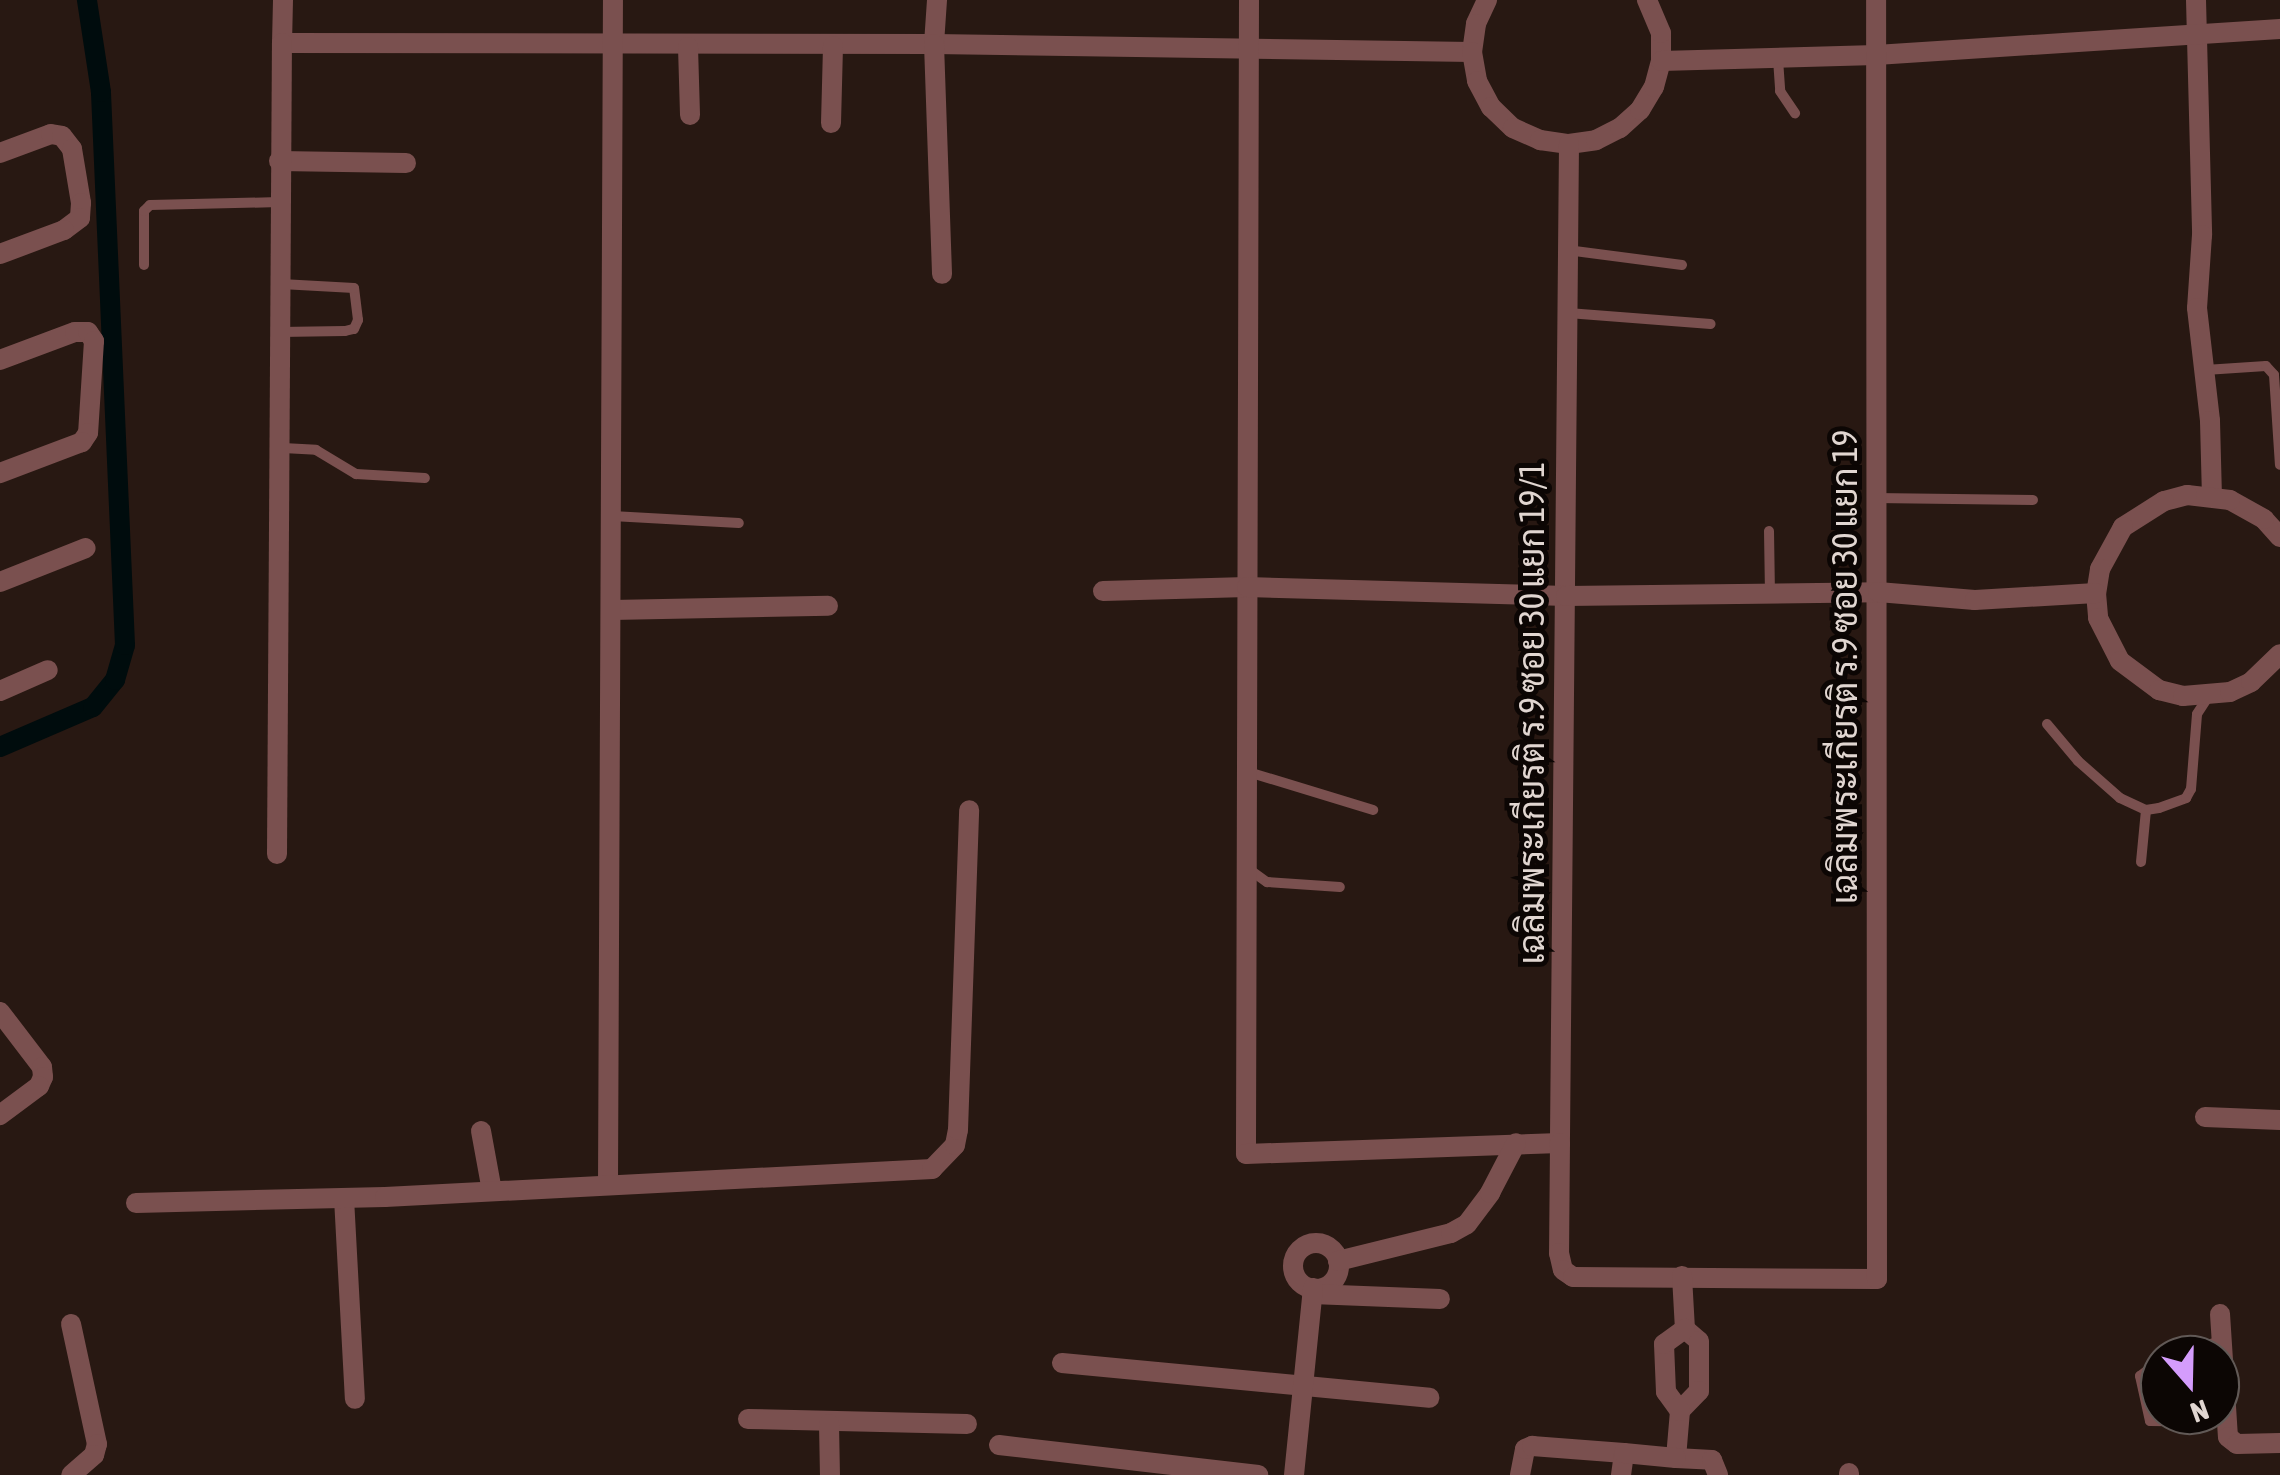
<!DOCTYPE html>
<meta charset="utf-8">
<style>
body{margin:0}
#map{position:relative;width:2280px;height:1475px;overflow:hidden;background:#281812;font-family:"Asap Condensed",Sarabun,sans-serif}
div>[style]{position:absolute}
[style*='--x']{left:calc(var(--x)*1px);top:calc(var(--y)*1px);width:calc(var(--w)*1px);rotate:calc(var(--a)*1deg)}
.canal>*{height:20px;margin:-10px;padding:0 10px;transform-origin:10px;border-radius:10px;background:#000c0d}
.lane>*{height:10px;margin:-5px;padding:0 5px;transform-origin:5px;border-radius:5px;background:#7a504f}
.street>*{height:20px;margin:-10px;padding:0 10px;transform-origin:10px;border-radius:10px;background:#7a504f}
.street>.ring{margin:-10px;padding:0;box-sizing:content-box;background:none;border:20px solid #7a504f;border-radius:50%}
span{translate:-50% -50%;white-space:nowrap;text-align:center;line-height:1.15;-webkit-text-stroke:10px #0c0604;paint-order:stroke}
.street-label{font-size:35px;color:#e1d6d1}
.north{position:absolute;left:2140px;top:1335px;width:100px;height:100px;box-sizing:border-box;background:#0c0604;border:2px solid #615956;border-radius:50%;rotate:160deg;font-size:28px;font-weight:700;line-height:40px;text-align:center;color:#e1d6d1}
.north::after{content:'';display:block;margin:auto;width:35px;height:45px;background:#d49cfc;clip-path:polygon(50% 0,100% 100%,50% 72%,0 100%)}
</style>
<div id="map">
<div class="canal">
<div style="--x:0;--y:747;--w:101;--a:-23.3"></div>
<div style="--x:93;--y:707;--w:35;--a:-51"></div>
<div style="--x:115;--y:680;--w:36;--a:-74"></div>
<div style="--x:125;--y:645;--w:554;--a:-92.49"></div>
<div style="--x:101;--y:92;--w:93;--a:-98.7"></div>
</div>
<div class="lane">
<div style="--x:1778;--y:59;--w:32;--a:86"></div>
<div style="--x:1780;--y:91;--w:27;--a:56"></div>
<div style="--x:1567;--y:250;--w:116;--a:7.4"></div>
<div style="--x:144;--y:265;--w:54;--a:-90"></div>
<div style="--x:144;--y:211;--w:8;--a:-45"></div>
<div style="--x:150;--y:205;--w:129;--a:-1.3"></div>
<div style="--x:1568;--y:313;--w:143;--a:4.4"></div>
<div style="--x:280;--y:332;--w:65;--a:-0.9"></div>
<div style="--x:345;--y:331;--w:9;--a:-13"></div>
<div style="--x:354;--y:329;--w:10;--a:-66"></div>
<div style="--x:358;--y:320;--w:32;--a:-97"></div>
<div style="--x:354;--y:288;--w:73;--a:-176.9"></div>
<div style="--x:2205;--y:370;--w:61;--a:-3.8"></div>
<div style="--x:2266;--y:366;--w:12;--a:48"></div>
<div style="--x:2274;--y:375;--w:90;--a:86.2"></div>
<div style="--x:283;--y:448;--w:33;--a:3"></div>
<div style="--x:316;--y:450;--w:47;--a:31"></div>
<div style="--x:356;--y:474;--w:69;--a:3.3"></div>
<div style="--x:1875;--y:498;--w:158;--a:0.7"></div>
<div style="--x:612;--y:516;--w:127;--a:3.2"></div>
<div style="--x:1769;--y:531;--w:62;--a:89.1"></div>
<div style="--x:2047;--y:724;--w:48;--a:50"></div>
<div style="--x:2078;--y:761;--w:56;--a:41.4"></div>
<div style="--x:2120;--y:798;--w:29;--a:25"></div>
<div style="--x:2146;--y:810;--w:13;--a:-9"></div>
<div style="--x:2159;--y:808;--w:29;--a:-20"></div>
<div style="--x:2186;--y:798;--w:10;--a:-61"></div>
<div style="--x:2191;--y:789;--w:75;--a:-85.4"></div>
<div style="--x:2197;--y:714;--w:20;--a:-57"></div>
<div style="--x:1245;--y:771;--w:134;--a:16.9"></div>
<div style="--x:2141;--y:862;--w:52;--a:-84.5"></div>
<div style="--x:1246;--y:867;--w:26;--a:36"></div>
<div style="--x:1267;--y:882;--w:73;--a:3.9"></div>
<div style="--x:2170;--y:1355;--w:54;--a:-15.1"></div>
<div style="--x:2160;--y:1361;--w:25;--a:143"></div>
<div style="--x:2140;--y:1376;--w:46;--a:77.5"></div>
<div style="--x:2150;--y:1421;--w:77;--a:0.7"></div>
</div>
<div class="street">
<div style="--x:283;--y:0;--w:43;--a:91.3"></div>
<div style="--x:282;--y:43;--w:652;--a:0.09"></div>
<div style="--x:934;--y:44;--w:538;--a:0.85"></div>
<div style="--x:937;--y:0;--w:44;--a:93.9"></div>
<div style="--x:934;--y:44;--w:230;--a:88"></div>
<div style="--x:1249;--y:0;--w:1154;--a:90.15"></div>
<div style="--x:1246;--y:1154;--w:314;--a:-2"></div>
<div style="--x:1487;--y:0;--w:26;--a:115"></div>
<div style="--x:1476;--y:24;--w:28;--a:98"></div>
<div style="--x:1472;--y:52;--w:29;--a:80"></div>
<div style="--x:1477;--y:81;--w:30;--a:62"></div>
<div style="--x:1491;--y:107;--w:30;--a:44"></div>
<div style="--x:1513;--y:128;--w:30;--a:24"></div>
<div style="--x:1540;--y:140;--w:29;--a:8"></div>
<div style="--x:1569;--y:144;--w:27;--a:-8"></div>
<div style="--x:1596;--y:140;--w:27;--a:-27"></div>
<div style="--x:1620;--y:128;--w:27;--a:-42"></div>
<div style="--x:1640;--y:110;--w:27;--a:-59"></div>
<div style="--x:1654;--y:87;--w:27;--a:-75"></div>
<div style="--x:1661;--y:61;--w:28;--a:-90"></div>
<div style="--x:1661;--y:33;--w:36;--a:-113"></div>
<div style="--x:2196;--y:0;--w:235;--a:88.5"></div>
<div style="--x:2202;--y:235;--w:73;--a:93.9"></div>
<div style="--x:2197;--y:308;--w:114;--a:83.4"></div>
<div style="--x:2210;--y:421;--w:75;--a:88.5"></div>
<div style="--x:688;--y:47;--w:68;--a:88.3"></div>
<div style="--x:1661;--y:61;--w:215;--a:-1.6"></div>
<div style="--x:1876;--y:55;--w:405;--a:-3.7"></div>
<div style="--x:831;--y:123;--w:77;--a:-88.5"></div>
<div style="--x:1569;--y:144;--w:999;--a:90.52"></div>
<div style="--x:1560;--y:1143;--w:110;--a:90.5"></div>
<div style="--x:1559;--y:1253;--w:17;--a:77"></div>
<div style="--x:1563;--y:1270;--w:12;--a:35"></div>
<div style="--x:1573;--y:1277;--w:304;--a:0.4"></div>
<div style="--x:1877;--y:1279;--w:1279;--a:-90.04"></div>
<div style="--x:0;--y:153;--w:54;--a:-20.4"></div>
<div style="--x:51;--y:134;--w:11;--a:10"></div>
<div style="--x:62;--y:136;--w:16;--a:52"></div>
<div style="--x:72;--y:149;--w:55;--a:80.5"></div>
<div style="--x:81;--y:203;--w:15;--a:94"></div>
<div style="--x:80;--y:218;--w:20;--a:143"></div>
<div style="--x:64;--y:230;--w:68;--a:159.4"></div>
<div style="--x:279;--y:161;--w:127;--a:0.9"></div>
<div style="--x:0;--y:360;--w:80;--a:-20.5"></div>
<div style="--x:75;--y:332;--w:13;--a:0"></div>
<div style="--x:88;--y:332;--w:11;--a:56"></div>
<div style="--x:94;--y:341;--w:92;--a:93.7"></div>
<div style="--x:88;--y:433;--w:11;--a:124"></div>
<div style="--x:82;--y:442;--w:88;--a:159.3"></div>
<div style="--x:2280;--y:537;--w:24;--a:-132"></div>
<div style="--x:2264;--y:519;--w:39;--a:-151"></div>
<div style="--x:2230;--y:500;--w:43;--a:-173.4"></div>
<div style="--x:2187;--y:495;--w:24;--a:165"></div>
<div style="--x:2164;--y:501;--w:49;--a:147.6"></div>
<div style="--x:2123;--y:527;--w:48;--a:118.7"></div>
<div style="--x:2100;--y:569;--w:24;--a:99"></div>
<div style="--x:2096;--y:593;--w:25;--a:85"></div>
<div style="--x:2098;--y:618;--w:48;--a:62.9"></div>
<div style="--x:2120;--y:661;--w:49;--a:36.6"></div>
<div style="--x:2159;--y:690;--w:25;--a:14"></div>
<div style="--x:2183;--y:696;--w:47;--a:-4.9"></div>
<div style="--x:2230;--y:692;--w:23;--a:-25"></div>
<div style="--x:2251;--y:682;--w:40;--a:-44"></div>
<div style="--x:0;--y:582;--w:92;--a:-21.6"></div>
<div style="--x:1103;--y:591;--w:144;--a:-1.6"></div>
<div style="--x:1247;--y:587;--w:319;--a:1.6"></div>
<div style="--x:1566;--y:596;--w:312;--a:-0.7"></div>
<div style="--x:1878;--y:592;--w:97;--a:4.7"></div>
<div style="--x:1975;--y:600;--w:121;--a:-3.3"></div>
<div style="--x:612;--y:610;--w:216;--a:-1.1"></div>
<div style="--x:0;--y:691;--w:52;--a:-23.6"></div>
<div style="--x:277;--y:854;--w:811;--a:-89.65"></div>
<div style="--x:0;--y:1012;--w:69;--a:52.6"></div>
<div style="--x:42;--y:1067;--w:10;--a:84"></div>
<div style="--x:43;--y:1077;--w:10;--a:114"></div>
<div style="--x:39;--y:1086;--w:49;--a:143.4"></div>
<div style="--x:2205;--y:1117;--w:75;--a:2.3"></div>
<div style="--x:481;--y:1131;--w:61;--a:79.6"></div>
<div style="--x:608;--y:1184;--w:1184;--a:-89.76"></div>
<div style="--x:344;--y:1198;--w:201;--a:86.9"></div>
<div style="--x:136;--y:1203;--w:249;--a:-1.4"></div>
<div style="--x:385;--y:1197;--w:548;--a:-2.93"></div>
<div style="--x:932;--y:1169;--w:33;--a:-46"></div>
<div style="--x:955;--y:1145;--w:15;--a:-79"></div>
<div style="--x:958;--y:1130;--w:320;--a:-88"></div>
<div class="ring" style="left:1293px;top:1243px;width:26px;height:26px"></div>
<div style="--x:1338;--y:1261;--w:116;--a:-13.9"></div>
<div style="--x:1451;--y:1233;--w:18;--a:-29"></div>
<div style="--x:1467;--y:1224;--w:39;--a:-53"></div>
<div style="--x:1490;--y:1193;--w:56;--a:-62.5"></div>
<div style="--x:1682;--y:1276;--w:53;--a:86.8"></div>
<div style="--x:1685;--y:1329;--w:18;--a:41"></div>
<div style="--x:1699;--y:1341;--w:50;--a:90"></div>
<div style="--x:1699;--y:1391;--w:28;--a:134"></div>
<div style="--x:1680;--y:1411;--w:47;--a:94.9"></div>
<div style="--x:1676;--y:1458;--w:36;--a:3"></div>
<div style="--x:1712;--y:1460;--w:16;--a:68"></div>
<div style="--x:1312;--y:1294;--w:128;--a:2.2"></div>
<div style="--x:2220;--y:1314;--w:123;--a:86.3"></div>
<div style="--x:2228;--y:1437;--w:11;--a:38"></div>
<div style="--x:2237;--y:1444;--w:43;--a:-1.3"></div>
<div style="--x:71;--y:1324;--w:123;--a:77.8"></div>
<div style="--x:97;--y:1444;--w:11;--a:105"></div>
<div style="--x:94;--y:1455;--w:30;--a:139"></div>
<div style="--x:1062;--y:1363;--w:369;--a:5.4"></div>
<div style="--x:1680;--y:1411;--w:24;--a:-126"></div>
<div style="--x:1666;--y:1392;--w:48;--a:-92.4"></div>
<div style="--x:1664;--y:1344;--w:26;--a:-36"></div>
<div style="--x:748;--y:1419;--w:219;--a:1.3"></div>
<div style="--x:829;--y:1424;--w:51;--a:88.9"></div>
<div style="--x:999;--y:1445;--w:261;--a:6.6"></div>
<div style="--x:1294;--y:1475;--w:188;--a:-84.2"></div>
<div style="--x:1520;--y:1475;--w:26;--a:-79"></div>
<div style="--x:1525;--y:1449;--w:8;--a:-23"></div>
<div style="--x:1532;--y:1446;--w:92;--a:4.4"></div>
<div style="--x:1621;--y:1475;--w:22;--a:-82"></div>
<div style="--x:1624;--y:1453;--w:52;--a:5.5"></div>
<div style="--x:1849;--y:1475;--w:2;--a:-90"></div>
</div>
<div class="street-label">
<span style="left:1844px;top:667px;rotate:-90deg">เฉลิมพระเกียรติ ร.9 ซอย 30 แยก 19</span>
<span style="left:1531px;top:713px;rotate:-90deg">เฉลิมพระเกียรติ ร.9 ซอย 30 แยก 19/1</span>
</div>
<div class="north">N</div>
</div>
